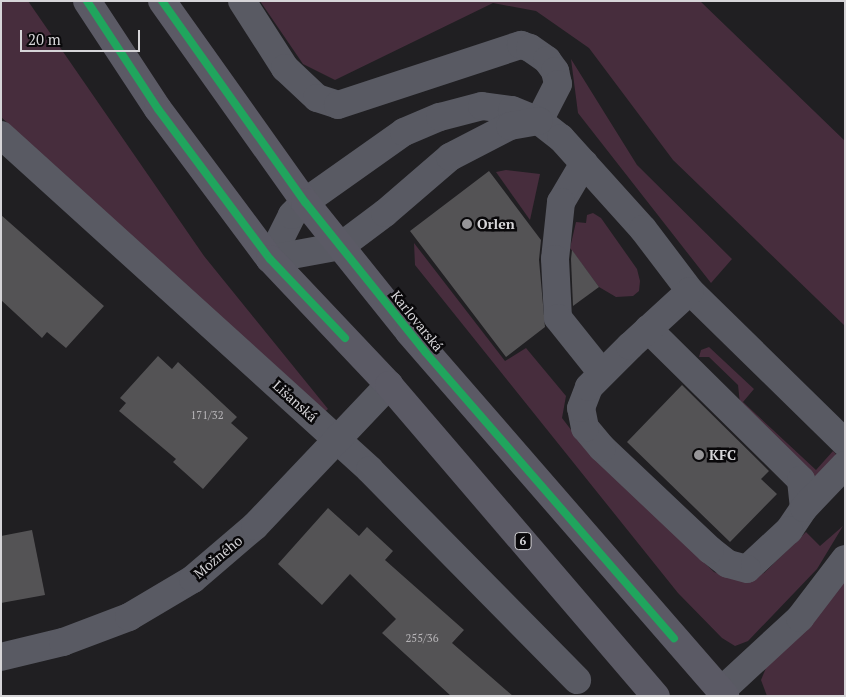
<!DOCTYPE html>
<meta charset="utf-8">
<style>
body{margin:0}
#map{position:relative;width:846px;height:697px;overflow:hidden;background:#201f22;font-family:"PT Serif",serif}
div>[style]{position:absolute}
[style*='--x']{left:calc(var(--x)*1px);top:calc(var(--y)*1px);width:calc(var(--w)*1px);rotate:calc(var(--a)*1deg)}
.green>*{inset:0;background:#472d3d}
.building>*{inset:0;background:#545355}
.minor>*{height:28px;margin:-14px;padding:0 14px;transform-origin:14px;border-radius:14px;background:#595a63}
.major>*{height:28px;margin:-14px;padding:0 14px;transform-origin:14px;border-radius:14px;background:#5b5a65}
.cycleway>*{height:8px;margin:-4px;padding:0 4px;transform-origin:4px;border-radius:4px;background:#20a55d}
.dots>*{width:14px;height:14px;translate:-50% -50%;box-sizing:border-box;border:2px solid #09080a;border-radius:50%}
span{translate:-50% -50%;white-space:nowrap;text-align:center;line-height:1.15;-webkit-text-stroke:5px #09080a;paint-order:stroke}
.number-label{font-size:11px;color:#b6b4b7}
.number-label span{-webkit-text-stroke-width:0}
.shield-label span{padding:1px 4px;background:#09080a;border:1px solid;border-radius:4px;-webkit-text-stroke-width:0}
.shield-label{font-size:12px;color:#d6d5d8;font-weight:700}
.poi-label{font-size:14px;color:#d6d5d8;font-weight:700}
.left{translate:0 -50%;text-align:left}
.street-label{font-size:14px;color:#d6d5d8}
.frame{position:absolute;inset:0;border:2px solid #d6d5d8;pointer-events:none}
.scale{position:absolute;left:20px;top:30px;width:120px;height:22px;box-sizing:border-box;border:2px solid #d6d5d8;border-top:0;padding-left:6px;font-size:15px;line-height:18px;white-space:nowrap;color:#d6d5d8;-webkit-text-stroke:4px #09080a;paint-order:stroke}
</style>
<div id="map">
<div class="green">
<div style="clip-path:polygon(1px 1px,28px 1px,204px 256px,328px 409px,321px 415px,1px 117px)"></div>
<div style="clip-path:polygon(260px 1px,700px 1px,845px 141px,845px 326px,673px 160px,589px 48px,536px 11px,493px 3px,335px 80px,303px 64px)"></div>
<div style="clip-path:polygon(571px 59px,637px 165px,732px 259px,711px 283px,578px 113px)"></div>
<div style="clip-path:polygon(506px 170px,540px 174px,530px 220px,496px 172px)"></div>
<div style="clip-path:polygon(593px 213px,601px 218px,637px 269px,640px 281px,639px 291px,633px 296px,616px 297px,599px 287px,570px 248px,576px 222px,586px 223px,587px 215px)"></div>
<div style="clip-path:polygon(414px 243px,505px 361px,526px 348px,566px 396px,562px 418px,585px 448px,714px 572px,739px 580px,764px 573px,806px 532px,820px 546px,843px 526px,817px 569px,748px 641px,735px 646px,722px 638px,678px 593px,415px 265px)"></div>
<div style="clip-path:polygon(709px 347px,754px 389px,743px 402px,816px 470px,833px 451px,836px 454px,836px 466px,821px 483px,740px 404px,738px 385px,709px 357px,699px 357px,701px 350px)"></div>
<div style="clip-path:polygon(845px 575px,845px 696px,767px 696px,761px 680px,766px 668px)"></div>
</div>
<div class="building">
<div style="clip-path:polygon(489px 171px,541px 240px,539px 260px,545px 327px,506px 357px,410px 231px)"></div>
<div style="clip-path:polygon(1px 215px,104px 306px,66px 348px,47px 332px,42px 338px,1px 300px)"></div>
<div style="clip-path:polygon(572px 250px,599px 287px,573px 306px,571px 259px)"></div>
<div style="clip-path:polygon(158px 356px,172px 369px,178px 362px,237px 417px,231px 423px,248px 438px,203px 489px,173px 462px,176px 459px,119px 411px,126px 403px,120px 398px)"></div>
<div style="clip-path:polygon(682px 385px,769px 471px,761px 479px,777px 494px,730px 542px,627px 442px)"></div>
<div style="clip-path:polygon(328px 508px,359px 536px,367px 527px,393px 551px,385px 560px,464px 630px,452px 643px,513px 696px,451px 696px,382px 633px,396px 619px,350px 574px,322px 605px,278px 564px)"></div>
<div style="clip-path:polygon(32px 530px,45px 595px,1px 603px,1px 536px)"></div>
</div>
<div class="minor">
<div style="--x:242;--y:1;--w:80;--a:57.3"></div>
<div style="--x:285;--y:68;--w:44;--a:43.2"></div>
<div style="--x:317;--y:98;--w:22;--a:18"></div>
<div style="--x:338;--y:105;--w:193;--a:-18.2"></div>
<div style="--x:521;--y:45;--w:9;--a:18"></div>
<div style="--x:530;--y:48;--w:21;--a:35"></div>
<div style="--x:547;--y:60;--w:14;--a:54"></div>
<div style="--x:555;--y:71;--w:13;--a:77"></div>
<div style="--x:558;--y:84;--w:42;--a:117.2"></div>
<div style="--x:1;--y:135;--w:498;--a:42.2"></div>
<div style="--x:370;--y:470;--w:295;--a:45.4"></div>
<div style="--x:584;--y:163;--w:45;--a:120.5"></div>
<div style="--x:561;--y:202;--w:57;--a:96"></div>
<div style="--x:555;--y:259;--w:59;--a:87.1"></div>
<div style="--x:558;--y:318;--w:70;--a:51.3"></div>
<div style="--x:270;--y:259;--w:49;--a:-63.4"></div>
<div style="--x:292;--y:215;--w:18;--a:-45"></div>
<div style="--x:305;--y:202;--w:121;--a:-35.3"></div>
<div style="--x:404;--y:132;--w:39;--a:-23"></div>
<div style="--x:440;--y:117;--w:43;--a:-14.7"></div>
<div style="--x:482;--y:106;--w:30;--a:8"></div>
<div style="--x:512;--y:110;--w:29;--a:22"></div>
<div style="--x:539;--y:121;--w:28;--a:38"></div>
<div style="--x:561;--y:138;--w:122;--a:48"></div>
<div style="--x:643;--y:229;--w:78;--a:52.8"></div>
<div style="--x:690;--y:291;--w:217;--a:44.4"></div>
<div style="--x:270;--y:259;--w:72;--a:-10.4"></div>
<div style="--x:341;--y:246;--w:55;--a:-36.9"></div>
<div style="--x:385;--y:213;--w:86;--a:-40.7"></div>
<div style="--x:450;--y:157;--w:68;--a:-27.3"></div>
<div style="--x:510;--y:126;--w:29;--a:-10"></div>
<div style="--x:648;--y:329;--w:215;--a:44.6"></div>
<div style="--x:801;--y:480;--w:28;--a:84"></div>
<div style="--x:804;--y:508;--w:27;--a:124"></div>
<div style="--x:789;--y:530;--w:57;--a:137.1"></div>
<div style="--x:747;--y:569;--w:20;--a:-165"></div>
<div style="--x:728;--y:564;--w:23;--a:-142"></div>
<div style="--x:710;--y:550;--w:149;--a:-136.6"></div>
<div style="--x:602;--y:448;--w:26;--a:-130"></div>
<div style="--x:585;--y:428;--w:20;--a:-101"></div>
<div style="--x:581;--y:408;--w:22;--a:-69"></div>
<div style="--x:589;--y:387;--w:58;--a:-45"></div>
<div style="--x:630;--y:346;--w:81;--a:-42.5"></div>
<div style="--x:804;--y:508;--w:59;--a:-46.4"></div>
<div style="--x:1;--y:657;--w:64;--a:-13.6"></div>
<div style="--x:63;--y:642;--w:71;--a:-20.7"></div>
<div style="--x:129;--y:617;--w:74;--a:-30.7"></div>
<div style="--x:193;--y:579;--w:82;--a:-40.5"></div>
<div style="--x:255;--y:526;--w:195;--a:-46.5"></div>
<div style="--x:721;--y:691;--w:108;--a:-42.7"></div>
<div style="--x:800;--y:618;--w:74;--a:-52.7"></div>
</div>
<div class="major">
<div style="--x:87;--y:1;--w:129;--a:56.7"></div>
<div style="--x:158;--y:109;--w:187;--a:53.3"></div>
<div style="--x:270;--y:259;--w:173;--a:46.6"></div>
<div style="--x:389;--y:385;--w:410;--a:49.4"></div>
<div style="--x:162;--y:1;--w:247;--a:54.6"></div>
<div style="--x:305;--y:202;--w:166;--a:51.3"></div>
<div style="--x:409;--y:332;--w:482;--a:49"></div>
</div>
<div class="cycleway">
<div style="--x:87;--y:1;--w:129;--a:56.7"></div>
<div style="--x:158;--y:109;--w:187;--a:53.3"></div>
<div style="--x:270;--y:259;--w:109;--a:46.5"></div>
<div style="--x:162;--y:1;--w:247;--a:54.6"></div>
<div style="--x:305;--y:202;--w:193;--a:51.3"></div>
<div style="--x:426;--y:353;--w:378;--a:49"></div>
</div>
<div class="dots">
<div style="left:467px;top:224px;background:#969598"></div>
<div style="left:699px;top:455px;background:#969598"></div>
</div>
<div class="number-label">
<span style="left:207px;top:415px">171/32</span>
<span style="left:422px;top:638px">255/36</span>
</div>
<div class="shield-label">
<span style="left:523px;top:541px">6</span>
</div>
<div class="poi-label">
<span class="left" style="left:477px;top:224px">Orlen</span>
<span class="left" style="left:709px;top:455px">KFC</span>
</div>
<div class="street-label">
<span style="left:417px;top:321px;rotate:51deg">Karlovarská</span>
<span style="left:295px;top:401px;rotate:42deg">Lišanská</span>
<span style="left:218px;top:557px;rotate:-40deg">Možného</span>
</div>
<div class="frame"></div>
<div class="scale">20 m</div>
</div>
